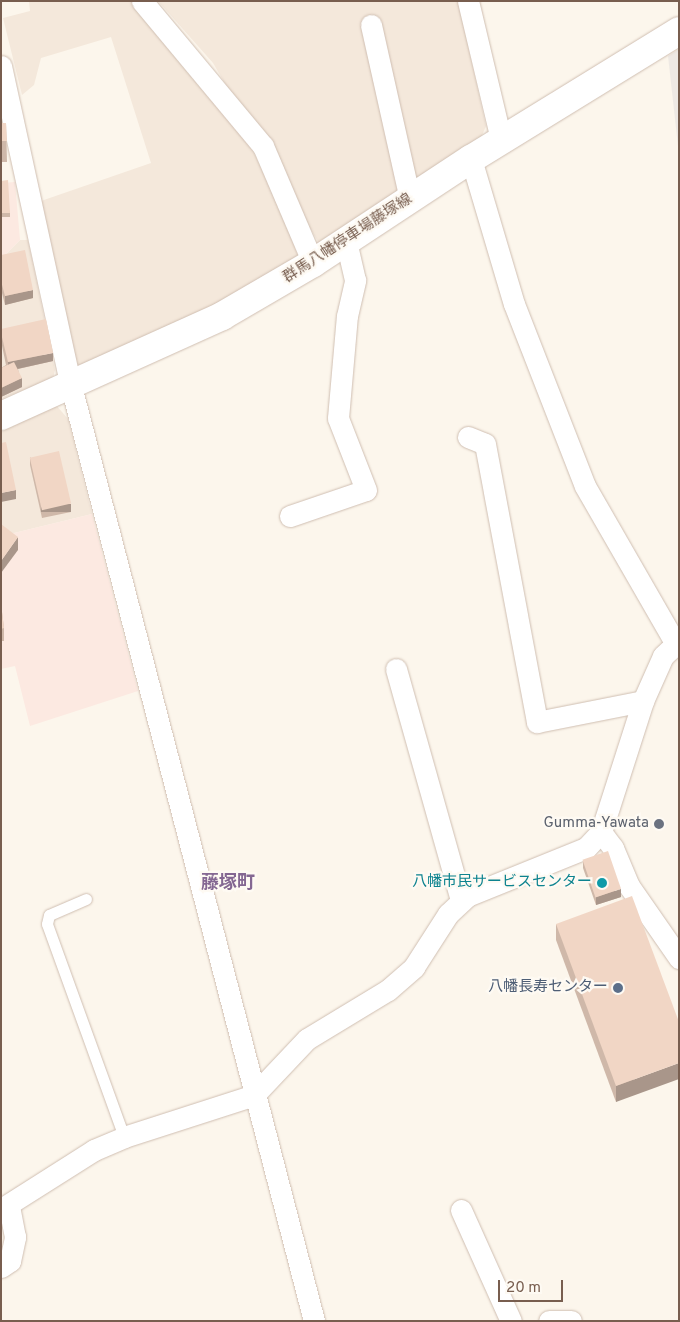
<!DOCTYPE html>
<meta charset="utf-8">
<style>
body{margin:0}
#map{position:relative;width:680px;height:1322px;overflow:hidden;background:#fcf6ec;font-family:Overpass,"Noto Sans JP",sans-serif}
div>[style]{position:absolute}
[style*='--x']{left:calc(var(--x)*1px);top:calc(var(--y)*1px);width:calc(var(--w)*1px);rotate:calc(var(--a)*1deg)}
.residential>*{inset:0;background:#f4e8db}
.commercial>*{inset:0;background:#fce9e1}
.industrial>*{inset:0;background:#eee9e4}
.roads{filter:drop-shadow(0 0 1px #cfbeb1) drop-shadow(0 0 1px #cfbeb1)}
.lane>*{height:11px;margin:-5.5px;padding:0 5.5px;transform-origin:5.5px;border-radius:5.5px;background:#fff}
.street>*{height:21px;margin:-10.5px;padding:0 10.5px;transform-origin:10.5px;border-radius:10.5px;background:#fff}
.secondary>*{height:28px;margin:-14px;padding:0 14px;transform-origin:14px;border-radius:14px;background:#fff}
.wall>*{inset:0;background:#cfb8a9}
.shaded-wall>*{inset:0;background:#a9968a;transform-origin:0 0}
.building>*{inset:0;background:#f1d6c5;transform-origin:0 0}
.dots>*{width:14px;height:14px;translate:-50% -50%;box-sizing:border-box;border:2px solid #fefaf3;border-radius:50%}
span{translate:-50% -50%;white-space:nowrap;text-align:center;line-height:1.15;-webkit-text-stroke:4.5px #fefaf3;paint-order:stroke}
.street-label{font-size:15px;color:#785e4f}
.worship-label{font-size:15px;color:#5b616d}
.right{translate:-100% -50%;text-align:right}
.culture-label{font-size:15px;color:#0d838f}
.service-label{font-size:15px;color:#4e5e75}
.quarter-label{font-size:18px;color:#846792;font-weight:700}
.frame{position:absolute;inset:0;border:2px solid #785e4f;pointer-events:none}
.scale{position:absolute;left:498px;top:1280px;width:65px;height:22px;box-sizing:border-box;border:2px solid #785e4f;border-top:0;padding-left:6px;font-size:15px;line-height:18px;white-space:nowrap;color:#785e4f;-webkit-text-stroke:4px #fefaf3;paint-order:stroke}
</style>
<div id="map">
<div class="residential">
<div style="clip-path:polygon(29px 1px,136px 1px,249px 142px,286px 222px,298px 256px,215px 305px,82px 367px,73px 362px,41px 201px,151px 163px,111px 37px,41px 58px,34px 85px,22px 95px,3px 18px,30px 11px)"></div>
<div style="clip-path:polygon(158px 1px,458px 1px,486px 126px,480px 140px,320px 245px,213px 63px)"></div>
<div style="clip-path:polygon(20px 240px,28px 240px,55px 370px,53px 378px,1px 399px,1px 259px)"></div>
<div style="clip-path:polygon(56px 405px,68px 419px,92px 514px,10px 534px,1px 528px,1px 432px)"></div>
</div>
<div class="commercial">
<div style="clip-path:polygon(15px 182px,20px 240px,1px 259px,1px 183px)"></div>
<div style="clip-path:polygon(92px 514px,138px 691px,30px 726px,15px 666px,1px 669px,1px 528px,10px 534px)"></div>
</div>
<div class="industrial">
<div style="clip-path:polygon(679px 49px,679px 155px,668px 56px)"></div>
</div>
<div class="roads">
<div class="lane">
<div style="--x:86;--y:899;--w:40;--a:156.6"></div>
<div style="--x:49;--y:915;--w:9;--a:103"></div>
<div style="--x:47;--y:924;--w:226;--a:70.1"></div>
</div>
<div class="street">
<div style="--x:142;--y:1;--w:189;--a:50.2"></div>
<div style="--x:263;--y:146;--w:127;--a:66.9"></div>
<div style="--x:468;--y:1;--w:143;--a:76.6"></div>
<div style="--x:371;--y:25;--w:178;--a:77.4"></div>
<div style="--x:1;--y:66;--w:328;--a:77.7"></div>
<div style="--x:71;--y:386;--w:966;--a:75.43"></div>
<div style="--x:471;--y:159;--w:151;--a:73.5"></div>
<div style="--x:514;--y:304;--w:195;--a:68.7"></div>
<div style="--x:585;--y:486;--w:182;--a:60.1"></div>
<div style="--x:468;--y:437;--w:18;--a:22"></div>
<div style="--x:485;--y:444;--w:283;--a:79.4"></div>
<div style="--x:537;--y:722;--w:108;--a:-11.2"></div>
<div style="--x:290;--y:516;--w:80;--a:-18.9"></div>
<div style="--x:366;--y:490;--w:77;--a:-111.3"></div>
<div style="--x:338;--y:418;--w:102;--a:-85"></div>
<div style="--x:347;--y:316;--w:37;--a:-77"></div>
<div style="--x:355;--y:280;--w:40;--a:-103"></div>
<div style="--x:396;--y:669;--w:241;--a:74.3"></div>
<div style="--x:601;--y:832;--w:20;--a:53"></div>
<div style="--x:613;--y:848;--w:41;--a:67.2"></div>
<div style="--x:629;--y:886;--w:88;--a:55.2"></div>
<div style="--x:1;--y:1209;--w:110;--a:-32.4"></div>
<div style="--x:94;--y:1150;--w:33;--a:-23"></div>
<div style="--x:124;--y:1137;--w:137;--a:-17.9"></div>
<div style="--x:254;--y:1095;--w:77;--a:-46.6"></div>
<div style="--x:307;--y:1039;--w:95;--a:-31.2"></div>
<div style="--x:388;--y:990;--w:35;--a:-41"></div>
<div style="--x:414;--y:967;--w:63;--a:-57.3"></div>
<div style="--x:448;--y:914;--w:26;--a:-43"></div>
<div style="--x:467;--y:896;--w:128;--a:-22"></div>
<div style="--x:586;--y:848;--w:22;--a:-47"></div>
<div style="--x:601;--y:832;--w:138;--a:-72.2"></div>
<div style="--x:643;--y:701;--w:49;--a:-66"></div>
<div style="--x:663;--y:656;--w:22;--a:-43"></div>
<div style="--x:461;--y:1210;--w:122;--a:65.8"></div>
<div style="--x:1;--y:1267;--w:11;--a:-34"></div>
<div style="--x:10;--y:1261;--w:25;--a:-78"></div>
<div style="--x:15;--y:1237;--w:32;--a:-101"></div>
<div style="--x:549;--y:1321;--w:22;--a:0"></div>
</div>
<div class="secondary">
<div style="--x:1;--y:416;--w:243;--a:-24.3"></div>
<div style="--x:222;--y:316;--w:105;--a:-30.2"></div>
<div style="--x:313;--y:263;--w:189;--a:-33.4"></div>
<div style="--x:471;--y:159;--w:244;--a:-31.6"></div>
</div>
</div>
<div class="wall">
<div style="clip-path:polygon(1px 123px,6px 123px,7px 162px,1px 162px)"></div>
<div style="clip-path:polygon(1px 181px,10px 213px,10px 217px,1px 217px)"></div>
<div style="clip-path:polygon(1px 255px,33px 298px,5px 305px,1px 289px)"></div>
<div style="clip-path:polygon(1px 329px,53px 361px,18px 369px,22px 387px,1px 397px,1px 368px,6px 365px,1px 341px)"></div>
<div style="clip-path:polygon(30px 457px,71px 512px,42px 518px,30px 465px)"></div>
<div style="clip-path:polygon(1px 604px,4px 628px,4px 641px,1px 641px)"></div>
<div style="clip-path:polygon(583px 860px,621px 897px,596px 905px,583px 868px)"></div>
<div style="clip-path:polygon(556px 924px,679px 1022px,616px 1102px,556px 940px)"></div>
</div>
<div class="shaded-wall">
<div style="clip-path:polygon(33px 290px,33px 298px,5px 305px,5px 296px)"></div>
<div style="clip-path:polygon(53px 353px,53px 361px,8px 371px,8px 362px)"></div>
<div style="clip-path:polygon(22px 378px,22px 387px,1px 397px,1px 388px)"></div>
<div style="clip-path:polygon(16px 490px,16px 499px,1px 502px,1px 493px)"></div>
<div style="left:71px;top:504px;width:8px;height:30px;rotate:90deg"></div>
<div style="clip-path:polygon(18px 537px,18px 550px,1px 573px,1px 561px)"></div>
<div style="clip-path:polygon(621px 889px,621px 897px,596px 905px,596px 897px)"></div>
<div style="clip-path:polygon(679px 1063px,679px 1079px,616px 1102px,616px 1086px)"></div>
</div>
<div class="building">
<div style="clip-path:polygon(1px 123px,6px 123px,7px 141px,1px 141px)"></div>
<div style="clip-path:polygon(8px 180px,10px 213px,1px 213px,1px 181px)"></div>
<div style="clip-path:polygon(25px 250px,33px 290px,5px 296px,1px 281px,1px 255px)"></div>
<div style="clip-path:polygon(46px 319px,53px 353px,8px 362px,1px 333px,1px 329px)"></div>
<div style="clip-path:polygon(14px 362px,22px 378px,1px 388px,1px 368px)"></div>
<div style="clip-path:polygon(6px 442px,16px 490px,1px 493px,1px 443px)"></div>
<div style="left:59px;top:451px;width:54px;height:30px;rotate:77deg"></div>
<div style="clip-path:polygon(1px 524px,18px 537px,1px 561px)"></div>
<div style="clip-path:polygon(1px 604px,4px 628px,1px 629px)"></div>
<div style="left:608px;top:851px;width:40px;height:27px;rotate:71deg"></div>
<div style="clip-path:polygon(632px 896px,679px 1022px,679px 1063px,616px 1086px,556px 924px)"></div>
</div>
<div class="dots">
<div style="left:659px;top:824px;background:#6b7280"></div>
<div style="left:602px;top:883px;background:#0f9aa8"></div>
<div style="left:618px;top:988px;background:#5c6f8a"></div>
</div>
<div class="street-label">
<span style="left:348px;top:239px;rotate:-33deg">群馬八幡停車場藤塚線</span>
</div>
<div class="worship-label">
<span class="right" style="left:649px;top:824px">Gumma-Yawata</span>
</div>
<div class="culture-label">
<span class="right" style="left:592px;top:883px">八幡市民サービスセンター</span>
</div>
<div class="service-label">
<span class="right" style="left:608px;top:988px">八幡長寿センター</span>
</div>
<div class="quarter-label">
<span style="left:228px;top:884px">藤塚町</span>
</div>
<div class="frame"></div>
<div class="scale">20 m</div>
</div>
